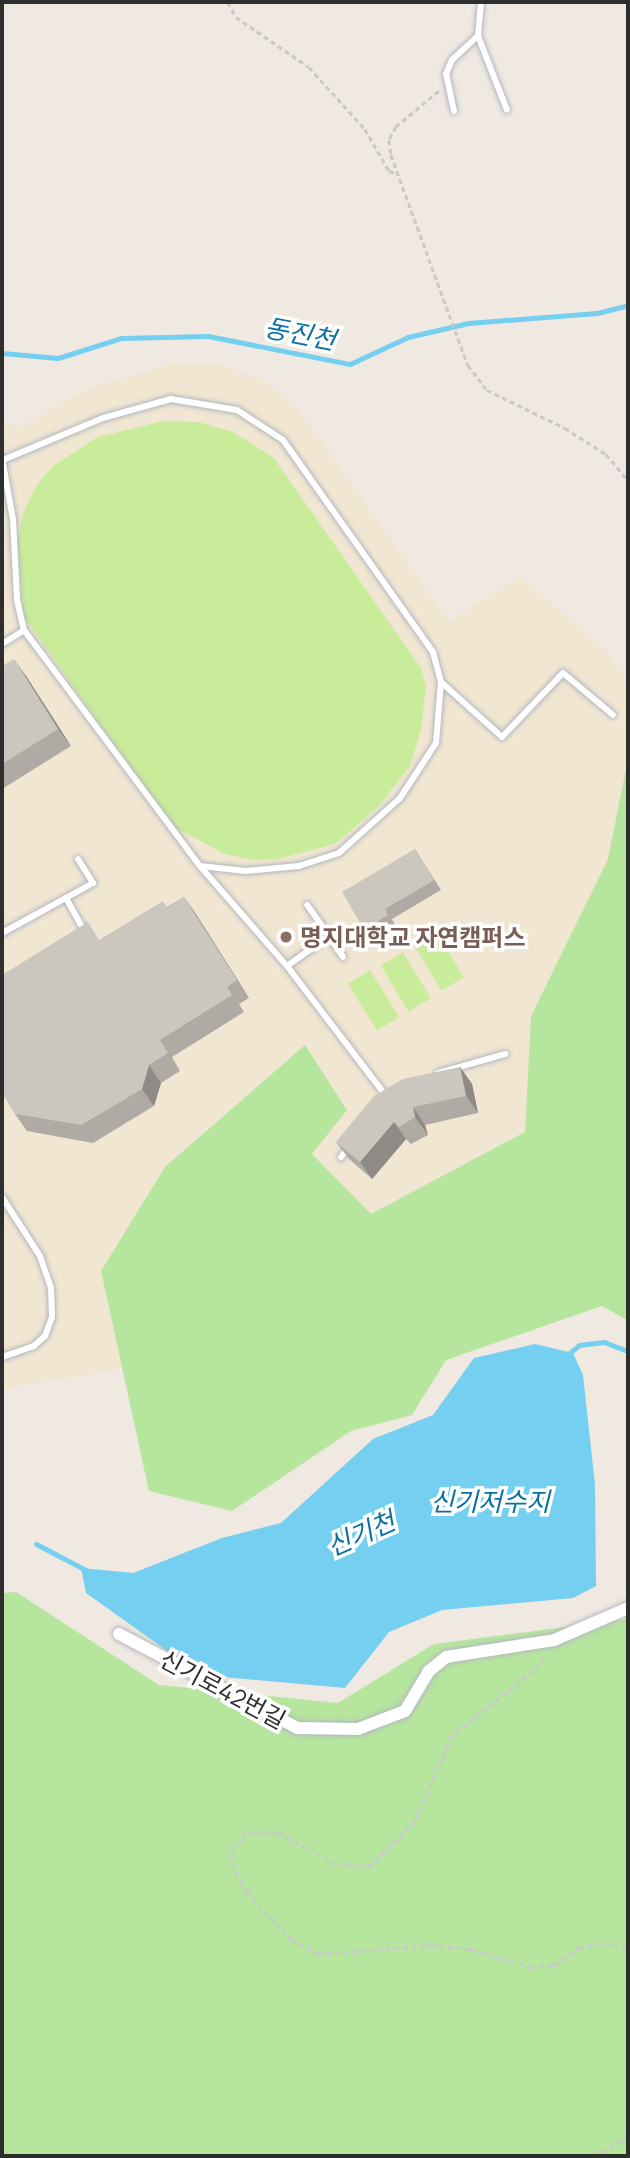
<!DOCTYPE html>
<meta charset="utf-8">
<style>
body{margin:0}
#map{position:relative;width:630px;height:2158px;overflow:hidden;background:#efe9e1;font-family:Manrope,"Noto Sans KR",sans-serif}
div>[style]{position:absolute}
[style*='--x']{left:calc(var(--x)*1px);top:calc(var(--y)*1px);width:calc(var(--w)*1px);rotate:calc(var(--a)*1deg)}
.education>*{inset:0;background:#f0e6d1}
.green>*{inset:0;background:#b6e59e}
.pitch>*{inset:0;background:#c9ec9a;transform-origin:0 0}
.water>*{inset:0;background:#75cff0}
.stream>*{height:5px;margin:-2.5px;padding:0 2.5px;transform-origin:2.5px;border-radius:2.5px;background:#75cff0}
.path>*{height:2.5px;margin-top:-1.25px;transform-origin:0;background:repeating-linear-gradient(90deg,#c9c9c9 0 5px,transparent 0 8.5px)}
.roads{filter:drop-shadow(0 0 2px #b4b7c1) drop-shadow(0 0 2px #b4b7c1)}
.service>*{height:6px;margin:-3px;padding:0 3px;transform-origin:3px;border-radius:3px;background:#fff}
.minor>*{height:12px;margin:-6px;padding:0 6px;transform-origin:6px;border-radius:6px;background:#fff}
.wall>*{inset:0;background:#afaba4}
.shaded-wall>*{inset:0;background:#8e8b86}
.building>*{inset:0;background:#cbc7bf}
.dots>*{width:19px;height:19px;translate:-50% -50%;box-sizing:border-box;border:4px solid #fff;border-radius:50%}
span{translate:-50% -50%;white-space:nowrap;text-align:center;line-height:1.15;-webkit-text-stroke:7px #fff;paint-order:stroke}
.education-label{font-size:24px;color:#785e54;font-weight:700}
.left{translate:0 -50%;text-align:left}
.street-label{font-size:24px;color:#2e2e2e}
.water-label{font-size:26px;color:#0d6fa3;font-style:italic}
.frame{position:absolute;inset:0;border:4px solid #2e2e2e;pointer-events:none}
</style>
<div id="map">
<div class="education">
<div style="clip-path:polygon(177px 363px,218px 364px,259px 378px,298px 408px,449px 622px,520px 576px,609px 653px,628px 684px,628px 759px,608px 859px,531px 1016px,525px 1132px,371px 1214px,312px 1154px,347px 1109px,305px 1045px,165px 1167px,101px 1271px,122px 1369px,2px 1389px,2px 421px,18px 427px,100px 384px)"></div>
</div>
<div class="green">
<div style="clip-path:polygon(628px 759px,628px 1321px,602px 1306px,446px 1360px,412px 1415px,351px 1431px,232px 1511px,149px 1491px,101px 1271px,165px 1167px,305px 1045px,347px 1110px,312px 1154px,371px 1214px,525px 1132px,531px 1016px,608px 859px)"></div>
<div style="clip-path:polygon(16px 1592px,159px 1685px,338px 1703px,434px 1644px,628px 1619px,628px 2156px,2px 2156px,2px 1593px)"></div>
</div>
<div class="pitch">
<div style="clip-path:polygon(163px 421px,198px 422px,233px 432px,273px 457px,421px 668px,426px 687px,421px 730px,410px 766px,378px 807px,335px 844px,278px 859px,252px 860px,225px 854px,172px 826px,24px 617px,17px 545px,23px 514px,36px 486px,53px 466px,98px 437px)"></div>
<div style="left:436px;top:931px;width:54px;height:26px;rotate:59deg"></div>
<div style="left:403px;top:952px;width:54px;height:26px;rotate:59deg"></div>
<div style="left:370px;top:970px;width:55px;height:26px;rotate:58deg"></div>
</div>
<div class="water">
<div style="clip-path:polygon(535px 1344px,573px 1353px,583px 1375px,595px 1485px,596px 1586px,573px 1598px,442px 1610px,389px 1632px,345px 1688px,201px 1675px,86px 1593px,81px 1568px,133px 1573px,222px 1538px,281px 1523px,373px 1439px,433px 1415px,474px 1358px)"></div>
</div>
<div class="stream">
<div style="--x:2;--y:353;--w:56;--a:5.1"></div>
<div style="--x:58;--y:358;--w:66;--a:-17.6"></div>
<div style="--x:121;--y:338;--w:87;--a:-1.3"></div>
<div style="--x:208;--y:336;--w:145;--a:11.2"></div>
<div style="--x:350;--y:364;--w:64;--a:-25"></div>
<div style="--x:408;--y:337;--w:62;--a:-13.1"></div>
<div style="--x:468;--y:323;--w:129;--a:-4.4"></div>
<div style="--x:597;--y:313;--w:32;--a:-14"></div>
<div style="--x:566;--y:1356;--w:17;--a:-40"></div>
<div style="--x:579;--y:1345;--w:25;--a:-7"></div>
<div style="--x:604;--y:1342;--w:26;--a:21"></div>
<div style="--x:36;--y:1544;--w:56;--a:27.5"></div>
</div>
<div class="path">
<div style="--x:228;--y:2;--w:17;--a:62"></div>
<div style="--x:236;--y:17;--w:88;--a:34.4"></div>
<div style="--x:309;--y:67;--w:84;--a:47.9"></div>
<div style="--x:365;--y:129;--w:48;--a:60.3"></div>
<div style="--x:389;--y:171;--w:9;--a:18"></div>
<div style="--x:439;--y:91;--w:56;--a:140.1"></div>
<div style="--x:396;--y:127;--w:15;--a:118"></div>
<div style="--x:389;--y:140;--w:15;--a:82"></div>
<div style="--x:391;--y:155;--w:224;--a:69.9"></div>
<div style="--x:468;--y:365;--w:31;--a:53"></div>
<div style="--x:487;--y:390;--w:87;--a:26"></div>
<div style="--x:565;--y:428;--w:49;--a:32.4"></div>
<div style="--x:606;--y:454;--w:34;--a:50"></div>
<div style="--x:543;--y:1657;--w:9;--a:108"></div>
<div style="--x:540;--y:1666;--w:112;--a:141.5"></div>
<div style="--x:452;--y:1736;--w:94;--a:113.3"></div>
<div style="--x:415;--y:1822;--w:64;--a:135"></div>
<div style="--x:370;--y:1867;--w:34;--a:-175"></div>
<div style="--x:336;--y:1864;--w:64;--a:-152.2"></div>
<div style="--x:279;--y:1834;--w:33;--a:-178"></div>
<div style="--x:246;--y:1833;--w:26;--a:126"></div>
<div style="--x:231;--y:1854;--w:20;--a:75"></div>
<div style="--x:236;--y:1873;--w:22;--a:60"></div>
<div style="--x:247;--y:1892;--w:66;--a:46.8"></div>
<div style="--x:292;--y:1940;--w:30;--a:28"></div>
<div style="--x:318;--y:1954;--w:113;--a:-4.6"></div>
<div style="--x:431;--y:1945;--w:39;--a:6"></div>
<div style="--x:470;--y:1949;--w:64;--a:16.4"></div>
<div style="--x:531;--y:1967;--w:24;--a:-5"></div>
<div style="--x:555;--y:1965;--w:29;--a:-35"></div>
<div style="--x:579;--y:1948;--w:26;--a:-11"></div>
<div style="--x:605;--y:1943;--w:24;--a:15"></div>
<div style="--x:595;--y:2156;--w:39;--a:-31"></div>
</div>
<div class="roads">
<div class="service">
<div style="--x:481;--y:2;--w:34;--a:95"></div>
<div style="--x:478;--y:36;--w:79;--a:68.6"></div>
<div style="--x:454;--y:111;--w:38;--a:-102"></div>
<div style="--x:446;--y:74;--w:15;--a:-67"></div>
<div style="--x:452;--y:60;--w:35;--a:-43"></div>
<div style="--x:2;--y:458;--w:63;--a:79.9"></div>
<div style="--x:13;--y:520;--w:80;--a:87.1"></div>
<div style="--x:17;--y:600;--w:31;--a:77"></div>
<div style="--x:24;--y:630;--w:294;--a:53.3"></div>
<div style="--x:200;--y:866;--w:46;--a:6.2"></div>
<div style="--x:246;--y:871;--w:53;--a:-5.4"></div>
<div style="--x:299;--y:866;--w:42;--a:-18"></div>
<div style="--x:339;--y:853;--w:82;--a:-42"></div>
<div style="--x:400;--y:798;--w:66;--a:-56.8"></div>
<div style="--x:436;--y:743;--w:61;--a:-85.3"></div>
<div style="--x:441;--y:682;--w:31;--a:-105"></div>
<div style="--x:433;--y:652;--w:260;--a:-125.3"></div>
<div style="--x:283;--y:440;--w:55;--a:-146.9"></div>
<div style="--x:237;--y:410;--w:67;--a:-170.5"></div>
<div style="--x:171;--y:399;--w:71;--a:164.4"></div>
<div style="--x:103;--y:418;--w:108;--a:157.2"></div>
<div style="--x:2;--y:644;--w:26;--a:-32"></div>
<div style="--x:441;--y:682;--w:82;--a:42"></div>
<div style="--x:502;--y:737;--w:88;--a:-46.4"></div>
<div style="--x:563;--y:673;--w:65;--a:40"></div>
<div style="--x:200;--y:866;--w:133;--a:49"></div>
<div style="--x:287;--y:966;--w:163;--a:52.7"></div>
<div style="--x:66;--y:898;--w:31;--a:-29"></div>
<div style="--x:93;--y:883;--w:28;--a:-122"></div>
<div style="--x:2;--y:933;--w:73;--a:-28.7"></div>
<div style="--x:66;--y:898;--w:37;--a:61"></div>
<div style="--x:329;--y:936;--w:25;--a:56"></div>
<div style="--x:287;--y:966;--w:52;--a:-35.5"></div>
<div style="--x:329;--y:936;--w:38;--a:-125"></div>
<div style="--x:438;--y:1073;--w:70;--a:-15.8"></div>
<div style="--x:341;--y:1157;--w:14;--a:-54"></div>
<div style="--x:2;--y:1197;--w:70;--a:57.2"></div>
<div style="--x:40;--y:1256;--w:34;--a:71"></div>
<div style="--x:51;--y:1288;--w:29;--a:88"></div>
<div style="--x:52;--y:1317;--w:20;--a:110"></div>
<div style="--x:45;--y:1336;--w:15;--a:138"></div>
<div style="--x:34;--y:1346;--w:34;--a:161"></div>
</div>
<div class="minor">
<div style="--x:119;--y:1634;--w:201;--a:27.8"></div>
<div style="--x:297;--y:1728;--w:61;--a:0.9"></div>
<div style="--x:358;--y:1729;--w:50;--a:-21"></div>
<div style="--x:405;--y:1711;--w:47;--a:-59"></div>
<div style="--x:429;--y:1671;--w:22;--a:-39"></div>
<div style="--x:446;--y:1657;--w:109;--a:-8.9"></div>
<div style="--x:554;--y:1640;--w:81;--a:-23.4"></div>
</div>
</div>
<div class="wall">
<div style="clip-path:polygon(2px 666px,26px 676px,71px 746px,2px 789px)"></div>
<div style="clip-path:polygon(415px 849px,441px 890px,392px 919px,395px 925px,371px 939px,364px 930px)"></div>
<div style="clip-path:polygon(184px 897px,249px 998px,239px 1004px,244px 1012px,172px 1057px,180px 1071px,161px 1083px,154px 1106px,93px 1143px,27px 1131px,15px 1114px,100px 940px,167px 907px)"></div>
<div style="clip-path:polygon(460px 1067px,472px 1084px,478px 1113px,425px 1125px,428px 1135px,411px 1144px,406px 1139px,372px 1179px,349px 1159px,336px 1142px)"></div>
</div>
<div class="shaded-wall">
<div style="clip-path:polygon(14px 659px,26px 676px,71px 746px,58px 729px)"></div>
<div style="clip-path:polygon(184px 897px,196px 914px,249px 998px,237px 980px)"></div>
<div style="clip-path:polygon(149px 1065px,161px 1083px,154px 1106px,142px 1089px)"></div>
<div style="clip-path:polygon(460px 1067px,472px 1084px,478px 1113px,466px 1096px)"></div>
<div style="clip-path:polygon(413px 1107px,425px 1125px,428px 1135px,415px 1117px)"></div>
<div style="clip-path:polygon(394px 1122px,406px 1139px,372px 1179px,360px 1162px)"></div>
</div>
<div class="building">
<div style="clip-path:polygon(14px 659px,58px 729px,2px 764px,2px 666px)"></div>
<div style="clip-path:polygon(415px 849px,434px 880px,385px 909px,388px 915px,364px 930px,342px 892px)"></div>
<div style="clip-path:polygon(184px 897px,237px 980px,227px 987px,232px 995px,160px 1040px,168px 1053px,149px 1065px,142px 1089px,81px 1125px,15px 1114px,2px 1093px,2px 975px,88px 922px,99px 940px,163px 901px,167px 908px)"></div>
<div style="clip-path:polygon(460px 1067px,466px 1096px,413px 1107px,415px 1117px,399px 1127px,394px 1122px,360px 1162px,336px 1142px,374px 1096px,403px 1079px)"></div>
</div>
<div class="dots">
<div style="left:286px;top:937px;background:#8d6e63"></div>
</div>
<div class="education-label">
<span class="left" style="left:300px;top:937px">명지대학교 자연캠퍼스</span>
</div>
<div class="street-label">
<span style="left:223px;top:1689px;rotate:28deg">신기로42번길</span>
</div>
<div class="water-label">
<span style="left:300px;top:334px;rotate:11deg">동진천</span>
<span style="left:490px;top:1502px">신기저수지</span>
<span style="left:361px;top:1534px;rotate:-24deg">신기천</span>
</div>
<div class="frame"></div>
</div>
